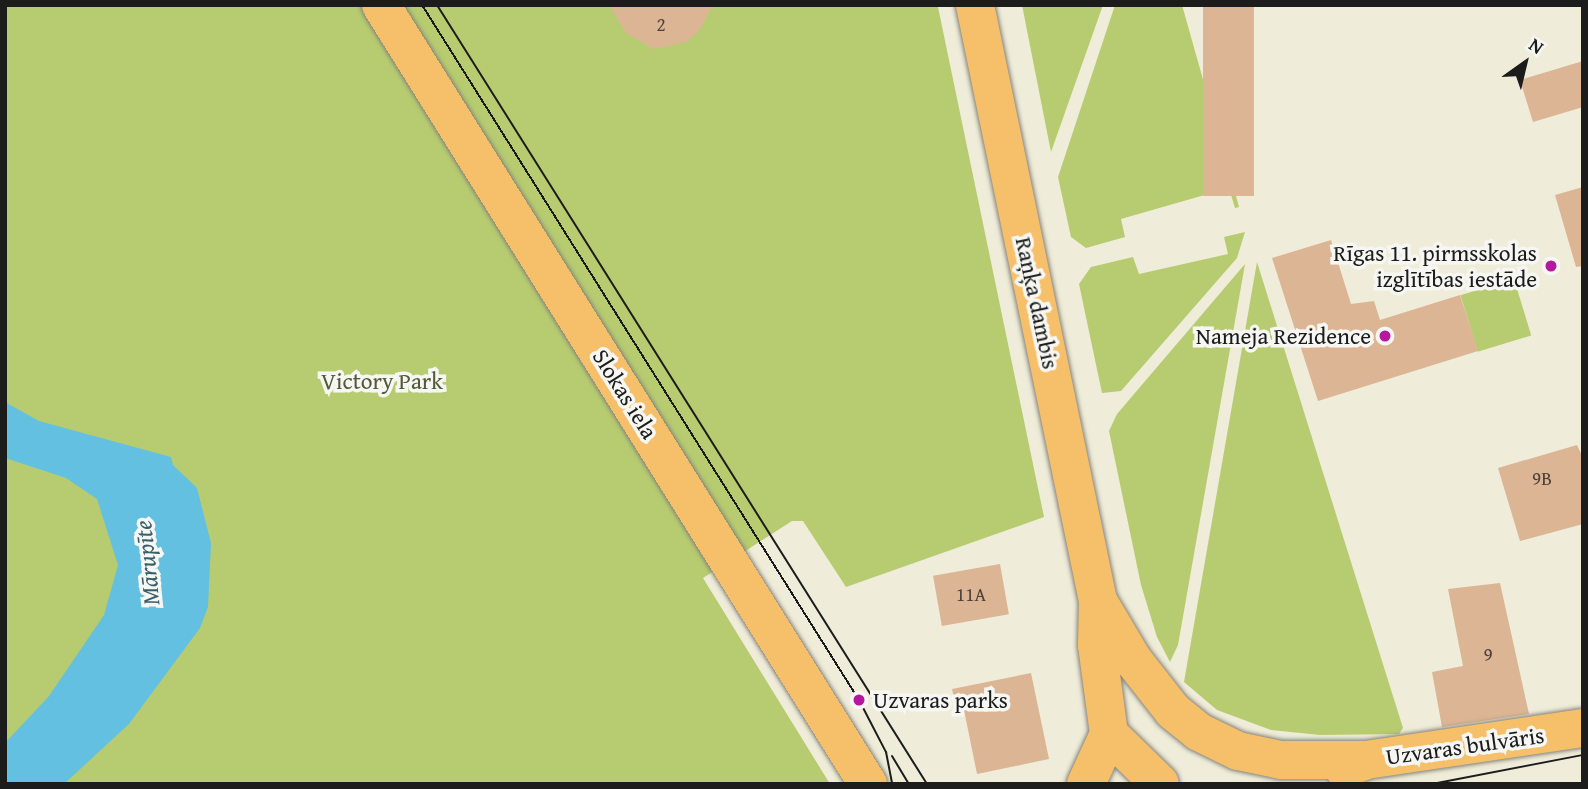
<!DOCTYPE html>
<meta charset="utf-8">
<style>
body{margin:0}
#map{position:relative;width:1588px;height:789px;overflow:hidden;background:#efecd9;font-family:"Gentium Book Plus",serif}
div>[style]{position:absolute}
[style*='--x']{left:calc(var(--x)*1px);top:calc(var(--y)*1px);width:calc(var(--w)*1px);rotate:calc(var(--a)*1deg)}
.green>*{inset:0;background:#b7cc70;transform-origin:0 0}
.water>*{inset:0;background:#63c0e1}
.building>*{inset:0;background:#dcb594;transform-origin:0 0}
.roads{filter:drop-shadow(0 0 2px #86847a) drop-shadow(0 0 2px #86847a)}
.major>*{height:38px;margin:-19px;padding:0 19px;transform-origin:19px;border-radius:19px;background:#f6c06b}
.tram>*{height:2px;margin:-1px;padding:0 1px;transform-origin:1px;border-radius:1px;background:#1c1c1c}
.dots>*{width:19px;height:19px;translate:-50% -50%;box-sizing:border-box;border:4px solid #f6f6f2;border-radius:50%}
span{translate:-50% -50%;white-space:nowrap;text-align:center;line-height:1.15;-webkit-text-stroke:7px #f6f6f2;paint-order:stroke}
.number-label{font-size:19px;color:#4c423a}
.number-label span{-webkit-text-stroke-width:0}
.poi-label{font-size:23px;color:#1c1c1c}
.right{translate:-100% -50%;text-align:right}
.left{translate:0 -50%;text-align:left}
.street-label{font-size:23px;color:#1c1c1c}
.park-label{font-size:23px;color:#525a39}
.water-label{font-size:24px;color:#385e6b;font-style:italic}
.frame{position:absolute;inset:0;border:7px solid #1c1c1c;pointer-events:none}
.north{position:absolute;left:1490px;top:28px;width:70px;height:70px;-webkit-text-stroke:5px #f6f6f2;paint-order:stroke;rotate:34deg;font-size:19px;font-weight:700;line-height:28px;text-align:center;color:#1c1c1c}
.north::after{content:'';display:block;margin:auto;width:24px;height:32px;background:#1c1c1c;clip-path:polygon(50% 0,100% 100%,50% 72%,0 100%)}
</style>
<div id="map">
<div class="green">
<div style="clip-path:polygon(5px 5px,945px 5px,938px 7px,1044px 517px,846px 587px,803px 521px,792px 521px,703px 578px,830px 784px,5px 784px)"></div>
<div style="clip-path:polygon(1022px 5px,1103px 5px,1051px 152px)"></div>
<div style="clip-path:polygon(1115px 5px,1182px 5px,1239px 207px,1235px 208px,1229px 188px,1121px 219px,1125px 237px,1086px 248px,1071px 237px,1058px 177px)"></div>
<div style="clip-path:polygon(1245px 232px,1237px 258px,1121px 391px,1102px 393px,1079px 284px,1091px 267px,1133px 257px,1139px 274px,1228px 254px,1224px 237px)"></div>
<div style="clip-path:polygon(1257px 262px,1403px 728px,1399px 734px,1320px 735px,1271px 730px,1217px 710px,1184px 682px)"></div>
<div style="clip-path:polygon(1245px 264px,1178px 645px,1170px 662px,1157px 637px,1141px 585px,1109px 431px,1117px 414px)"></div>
<div style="left:1514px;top:279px;width:59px;height:56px;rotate:73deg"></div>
</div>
<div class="water">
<div style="clip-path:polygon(5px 402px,39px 421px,171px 457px,173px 465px,197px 488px,211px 543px,208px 607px,200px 628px,129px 724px,64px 784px,5px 784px,5px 743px,49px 696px,104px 615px,118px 565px,97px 499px,66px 478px,5px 458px)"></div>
</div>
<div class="building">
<div style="clip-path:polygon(609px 5px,713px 5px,699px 31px,686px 42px,654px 49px,626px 33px)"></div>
<div style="left:1203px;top:5px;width:51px;height:191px"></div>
<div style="clip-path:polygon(1583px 61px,1583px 107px,1533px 122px,1520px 80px)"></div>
<div style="clip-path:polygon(1583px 187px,1583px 266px,1576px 267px,1555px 195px)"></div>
<div style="clip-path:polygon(1331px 240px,1351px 304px,1374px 301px,1380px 320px,1460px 295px,1478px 351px,1318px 401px,1272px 258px)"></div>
<div style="clip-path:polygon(1577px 445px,1583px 458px,1583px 524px,1520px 541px,1498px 468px)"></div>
<div style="left:1000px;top:564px;width:51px;height:68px;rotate:80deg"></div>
<div style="clip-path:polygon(1500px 583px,1529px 714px,1442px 727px,1432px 672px,1463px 666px,1448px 589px)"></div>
<div style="clip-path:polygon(1031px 673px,1049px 759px,977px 774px,964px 710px,957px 712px,952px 689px)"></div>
</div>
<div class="roads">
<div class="major">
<div style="--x:381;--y:5;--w:919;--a:57.99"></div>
<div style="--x:975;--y:5;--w:609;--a:78.34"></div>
<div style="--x:1098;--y:601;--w:44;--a:91.3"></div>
<div style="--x:1097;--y:645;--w:90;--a:82.3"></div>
<div style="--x:1109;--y:734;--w:55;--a:114.7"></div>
<div style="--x:1098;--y:601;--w:69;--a:59.3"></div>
<div style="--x:1133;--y:660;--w:65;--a:51.9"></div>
<div style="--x:1173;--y:711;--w:33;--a:39"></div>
<div style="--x:1199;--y:732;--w:43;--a:26"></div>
<div style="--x:1238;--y:751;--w:44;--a:11.8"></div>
<div style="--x:1281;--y:760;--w:85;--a:0"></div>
<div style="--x:1109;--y:734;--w:71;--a:44.4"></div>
<div style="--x:1344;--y:769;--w:24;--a:-22"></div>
<div style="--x:1366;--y:760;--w:219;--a:-8.4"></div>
</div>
</div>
<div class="tram">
<div style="--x:422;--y:5;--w:821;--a:57.84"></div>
<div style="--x:859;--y:700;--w:59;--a:62.6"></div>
<div style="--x:886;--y:752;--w:33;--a:79"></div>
<div style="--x:437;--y:5;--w:920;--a:57.83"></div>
<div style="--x:892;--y:756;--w:33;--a:59"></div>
<div style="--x:1432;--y:784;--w:154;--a:-10.9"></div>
</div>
<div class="dots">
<div style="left:1551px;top:266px;background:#b5179e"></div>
<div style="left:1385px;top:336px;background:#b5179e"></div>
<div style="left:859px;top:700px;background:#b5179e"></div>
</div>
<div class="number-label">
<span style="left:661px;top:25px">2</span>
<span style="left:1542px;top:479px">9B</span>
<span style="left:971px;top:595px">11A</span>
<span style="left:1488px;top:655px">9</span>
</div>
<div class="poi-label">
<span class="right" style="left:1537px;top:266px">Rīgas 11. pirmsskolas<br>izglītības iestāde</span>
<span class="right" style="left:1371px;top:336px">Nameja Rezidence</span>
<span class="left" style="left:873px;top:700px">Uzvaras parks</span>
</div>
<div class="street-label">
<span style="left:1037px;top:303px;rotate:78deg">Raņķa dambis</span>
<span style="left:625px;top:394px;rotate:58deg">Slokas iela</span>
<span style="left:1465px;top:746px;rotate:-8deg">Uzvaras bulvāris</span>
</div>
<div class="park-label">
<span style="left:382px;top:381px">Victory Park</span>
</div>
<div class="water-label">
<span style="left:147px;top:563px;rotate:-96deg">Mārupīte</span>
</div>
<div class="frame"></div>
<div class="north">N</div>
</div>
